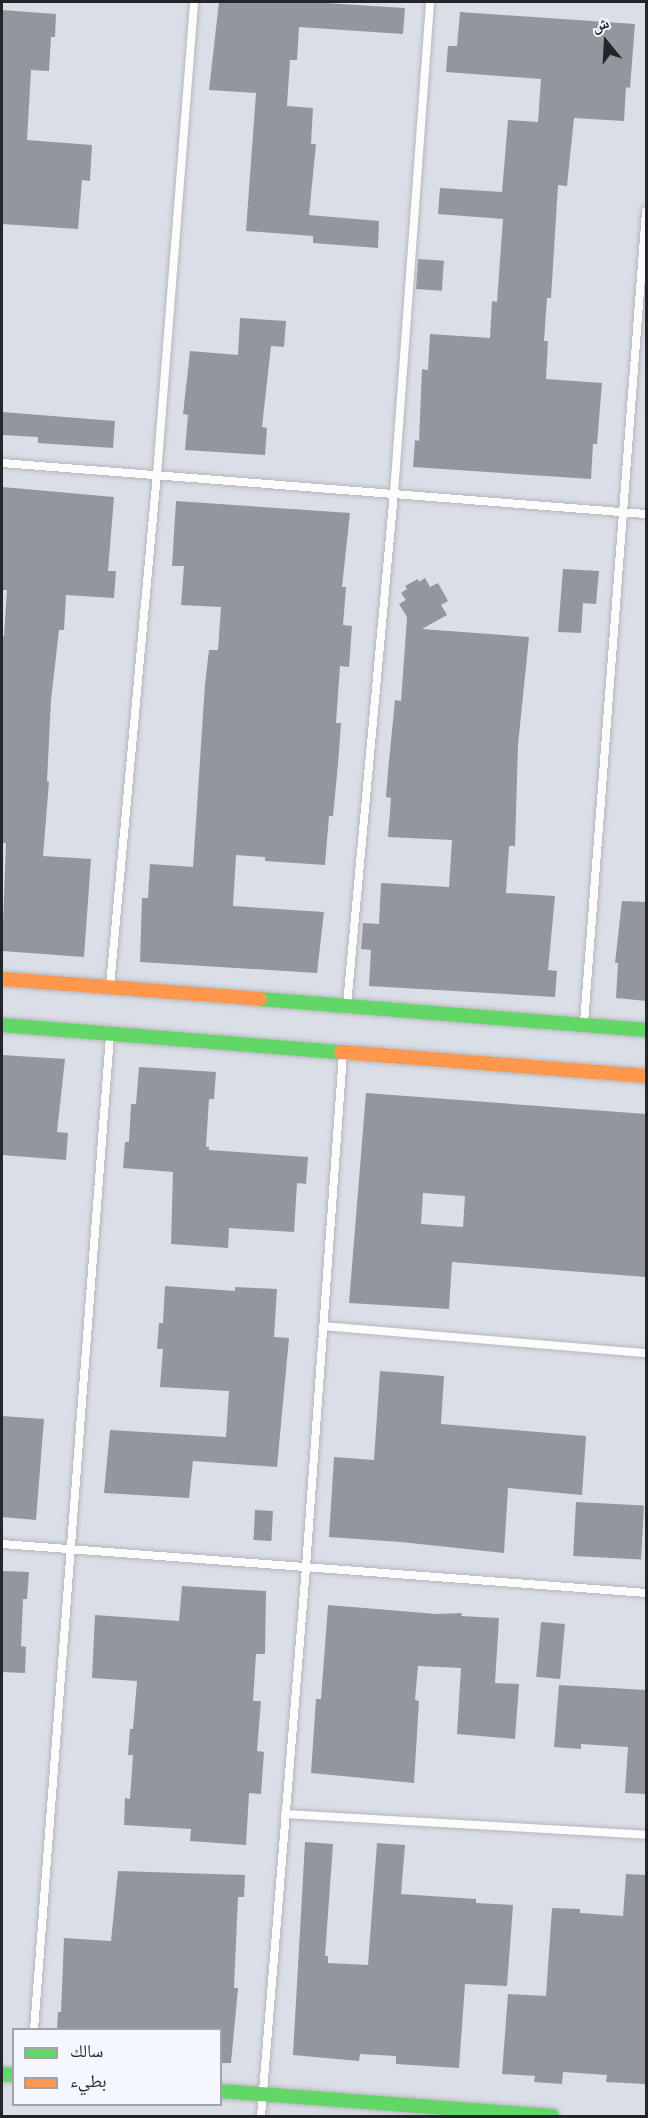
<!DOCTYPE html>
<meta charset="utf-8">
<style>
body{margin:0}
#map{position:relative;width:648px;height:2118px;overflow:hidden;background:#e9eaee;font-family:Signika,"Noto Naskh Arabic",sans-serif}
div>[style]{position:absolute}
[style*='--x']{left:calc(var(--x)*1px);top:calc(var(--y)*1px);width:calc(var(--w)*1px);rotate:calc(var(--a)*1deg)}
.built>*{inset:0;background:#dadee7}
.building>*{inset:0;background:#94969e;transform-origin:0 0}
.roads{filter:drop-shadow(0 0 2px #b7b7ba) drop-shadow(0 0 2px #b7b7ba)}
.lane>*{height:8px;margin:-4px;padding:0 4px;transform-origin:4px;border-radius:4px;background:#fcfcfc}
.fast>*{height:14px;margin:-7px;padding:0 7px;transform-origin:7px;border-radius:7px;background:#63d668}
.slow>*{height:14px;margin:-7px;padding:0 7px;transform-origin:7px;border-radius:7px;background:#ff974d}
span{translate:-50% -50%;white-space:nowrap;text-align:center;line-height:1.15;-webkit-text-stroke:6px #f4f7fe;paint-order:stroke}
.frame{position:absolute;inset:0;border:3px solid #242528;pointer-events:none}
.legend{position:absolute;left:12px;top:2028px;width:210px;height:78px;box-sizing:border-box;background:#f4f7fe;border:2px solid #a1a3a8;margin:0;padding:8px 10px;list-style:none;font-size:18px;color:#242528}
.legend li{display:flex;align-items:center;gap:12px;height:30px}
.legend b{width:30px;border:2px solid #a1a3a8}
.north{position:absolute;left:576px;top:12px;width:60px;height:60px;-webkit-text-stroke:4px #f4f7fe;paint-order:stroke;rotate:342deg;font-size:16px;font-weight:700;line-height:24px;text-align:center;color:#242528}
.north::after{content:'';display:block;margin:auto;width:21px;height:27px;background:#242528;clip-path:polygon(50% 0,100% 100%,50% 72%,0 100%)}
</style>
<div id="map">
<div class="built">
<div style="clip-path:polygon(evenodd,2px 2px,646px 2px,646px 2116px,2px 2116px,2px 2px,14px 2030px,220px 2030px,220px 2104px,14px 2104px,14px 2030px)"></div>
</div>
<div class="building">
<div style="clip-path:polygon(219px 2px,310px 2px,405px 8px,403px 34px,299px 27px,297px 60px,290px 60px,287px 106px,313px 108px,311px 144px,316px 144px,309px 215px,379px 221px,378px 248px,313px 243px,313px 236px,246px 231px,256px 93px,209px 90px)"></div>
<div style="clip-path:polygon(2px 10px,56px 14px,55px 37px,51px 37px,49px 71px,31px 70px,27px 140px,92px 145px,90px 181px,82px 180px,78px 229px,2px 224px)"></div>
<div style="clip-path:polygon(460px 12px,635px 24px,630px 88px,626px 87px,624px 121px,574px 118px,567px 186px,558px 185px,551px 298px,547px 298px,544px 341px,548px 341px,546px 379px,602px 383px,597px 444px,593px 444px,591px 479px,413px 467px,415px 440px,419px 441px,422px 369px,428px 370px,430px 334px,490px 338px,492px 301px,497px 302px,503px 219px,438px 214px,440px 188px,502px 192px,508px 120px,538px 122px,541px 79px,446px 72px,448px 46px,457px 46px)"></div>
<div style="left:418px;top:259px;width:26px;height:30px;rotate:4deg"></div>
<div style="clip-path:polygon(240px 318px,286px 321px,284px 347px,271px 346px,262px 427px,267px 428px,265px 455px,185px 450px,188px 415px,183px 414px,190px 351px,238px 355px)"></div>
<div style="clip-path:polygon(2px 412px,115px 421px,113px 448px,38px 443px,38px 437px,2px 435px)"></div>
<div style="clip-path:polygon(2px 487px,114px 497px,108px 571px,116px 571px,114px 598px,66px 595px,64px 630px,59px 630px,51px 700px,47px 781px,49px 782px,43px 856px,91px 859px,84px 957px,2px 951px,6px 843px,2px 843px,2px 636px,4px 636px,7px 590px,2px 590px)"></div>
<div style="clip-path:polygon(176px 501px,350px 513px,342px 587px,346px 587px,343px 625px,352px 626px,349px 667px,340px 666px,336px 723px,341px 723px,338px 764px,333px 816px,329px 816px,325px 865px,265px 861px,265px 857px,236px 855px,233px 906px,324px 912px,317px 973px,140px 962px,142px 898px,148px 898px,150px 864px,193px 867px,205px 684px,209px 650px,218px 650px,221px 607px,181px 605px,184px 566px,172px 566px)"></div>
<div style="clip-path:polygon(563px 569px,599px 571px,596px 604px,583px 603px,581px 633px,558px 632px)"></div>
<div style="clip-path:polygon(425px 578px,430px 587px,438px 583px,448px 601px,441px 605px,447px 615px,422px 629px,529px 637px,518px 745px,515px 846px,509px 846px,506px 893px,555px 896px,548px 970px,557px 971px,555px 997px,369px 986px,371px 950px,361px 949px,363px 923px,379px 924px,381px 883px,449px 887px,452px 840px,388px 837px,391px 798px,386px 797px,388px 771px,395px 700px,401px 701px,407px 617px,399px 604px,406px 600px,401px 593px,407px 589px,405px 586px,418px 579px,419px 582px)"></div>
<div style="clip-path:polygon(622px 901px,646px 902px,646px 1001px,616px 998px,618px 963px,615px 963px)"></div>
<div style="clip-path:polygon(2px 1055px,65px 1059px,57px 1132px,68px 1133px,66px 1160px,2px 1155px)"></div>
<div style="clip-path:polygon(139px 1067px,216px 1072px,214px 1099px,209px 1099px,206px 1147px,209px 1147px,209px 1150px,308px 1157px,306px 1184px,297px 1183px,294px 1232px,229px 1228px,228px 1248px,171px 1244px,173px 1172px,123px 1168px,125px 1142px,129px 1142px,131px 1104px,136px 1104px)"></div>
<div style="clip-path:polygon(evenodd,366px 1093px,646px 1114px,646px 1277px,452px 1262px,449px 1309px,349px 1303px,366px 1093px,423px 1193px,465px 1196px,463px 1227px,421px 1224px,423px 1193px)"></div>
<div style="clip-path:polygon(165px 1286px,235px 1291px,235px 1287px,277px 1289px,274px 1337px,289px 1338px,277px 1467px,193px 1461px,189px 1498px,104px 1493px,110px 1430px,226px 1437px,229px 1391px,160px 1387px,163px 1349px,157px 1349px,159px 1323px,163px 1323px)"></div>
<div style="clip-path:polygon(380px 1371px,444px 1376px,441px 1424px,586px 1436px,582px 1495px,508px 1488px,504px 1553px,401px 1542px,329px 1537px,334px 1457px,374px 1460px)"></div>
<div style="clip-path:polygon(2px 1416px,44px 1419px,36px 1520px,2px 1517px)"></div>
<div style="left:576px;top:1502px;width:68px;height:54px;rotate:3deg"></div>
<div style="left:255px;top:1510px;width:18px;height:30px;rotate:3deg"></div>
<div style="clip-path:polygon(2px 1571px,29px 1572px,27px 1599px,23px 1599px,21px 1646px,26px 1647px,25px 1673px,2px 1672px)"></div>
<div style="clip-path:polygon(182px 1586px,266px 1591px,265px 1654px,256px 1654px,253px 1701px,261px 1701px,257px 1751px,264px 1752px,261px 1794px,249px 1793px,246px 1845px,190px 1841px,191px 1829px,124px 1825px,125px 1798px,130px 1799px,133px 1755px,128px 1755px,130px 1729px,133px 1729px,137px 1681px,92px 1678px,95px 1615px,179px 1621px)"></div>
<div style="clip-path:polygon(328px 1605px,437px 1614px,462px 1613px,461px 1616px,499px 1618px,495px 1683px,519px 1684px,515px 1739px,457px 1734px,461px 1668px,418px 1666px,415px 1700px,419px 1701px,414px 1783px,311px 1773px,316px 1699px,321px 1699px)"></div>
<div style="left:541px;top:1622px;width:24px;height:55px;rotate:5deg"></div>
<div style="clip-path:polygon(559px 1685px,646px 1690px,646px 1794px,625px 1793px,628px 1747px,581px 1744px,581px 1749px,554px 1747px)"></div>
<div style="clip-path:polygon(305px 1842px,333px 1844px,325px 1956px,328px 1956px,328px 1963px,368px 1965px,377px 1843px,405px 1845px,401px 1894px,476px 1899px,476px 1903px,513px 1905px,507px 1986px,465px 1984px,459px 2068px,396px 2064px,396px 2056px,360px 2054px,359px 2061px,293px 2055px)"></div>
<div style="clip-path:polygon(118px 1871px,245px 1875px,244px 1897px,238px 1897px,234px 1988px,238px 1988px,231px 2063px,220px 2063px,220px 2030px,57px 2030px,58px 2012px,61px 2012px,64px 1938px,111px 1941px)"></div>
<div style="clip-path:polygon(626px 1874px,646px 1875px,646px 2084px,606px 2082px,607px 2075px,563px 2072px,562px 2084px,534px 2082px,535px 2076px,502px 2074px,508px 1994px,546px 1996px,552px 1908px,580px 1909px,580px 1913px,623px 1916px)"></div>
</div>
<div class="roads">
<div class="lane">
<div style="--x:2;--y:463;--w:646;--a:4.53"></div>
<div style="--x:110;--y:986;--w:514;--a:-84.76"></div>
<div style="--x:157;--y:474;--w:473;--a:-85.5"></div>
<div style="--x:347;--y:1005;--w:514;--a:-84.76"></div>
<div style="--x:394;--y:493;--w:492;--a:-85.8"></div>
<div style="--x:584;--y:1023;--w:814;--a:-85.63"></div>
<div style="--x:323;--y:1326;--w:324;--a:4.8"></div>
<div style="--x:2;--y:1544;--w:646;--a:4.35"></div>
<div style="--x:285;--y:1814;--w:362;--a:3.3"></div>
<div style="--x:34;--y:2030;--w:998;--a:-85.63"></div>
<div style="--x:261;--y:2116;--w:551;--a:-85.31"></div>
<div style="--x:306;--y:1567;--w:515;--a:-85.88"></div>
</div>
<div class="fast">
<div style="--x:260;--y:999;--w:387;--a:4.6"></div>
<div style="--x:2;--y:1025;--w:340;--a:4.6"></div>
<div style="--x:2;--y:2074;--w:12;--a:5"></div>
<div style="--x:220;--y:2091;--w:333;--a:4.3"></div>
</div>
<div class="slow">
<div style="--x:2;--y:979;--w:259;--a:4.4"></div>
<div style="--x:341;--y:1052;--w:306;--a:4.5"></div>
</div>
</div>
<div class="frame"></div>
<ul class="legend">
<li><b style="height:8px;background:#63d668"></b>سالك</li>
<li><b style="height:8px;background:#ff974d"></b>بطيء</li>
</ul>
<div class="north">ش</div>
</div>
